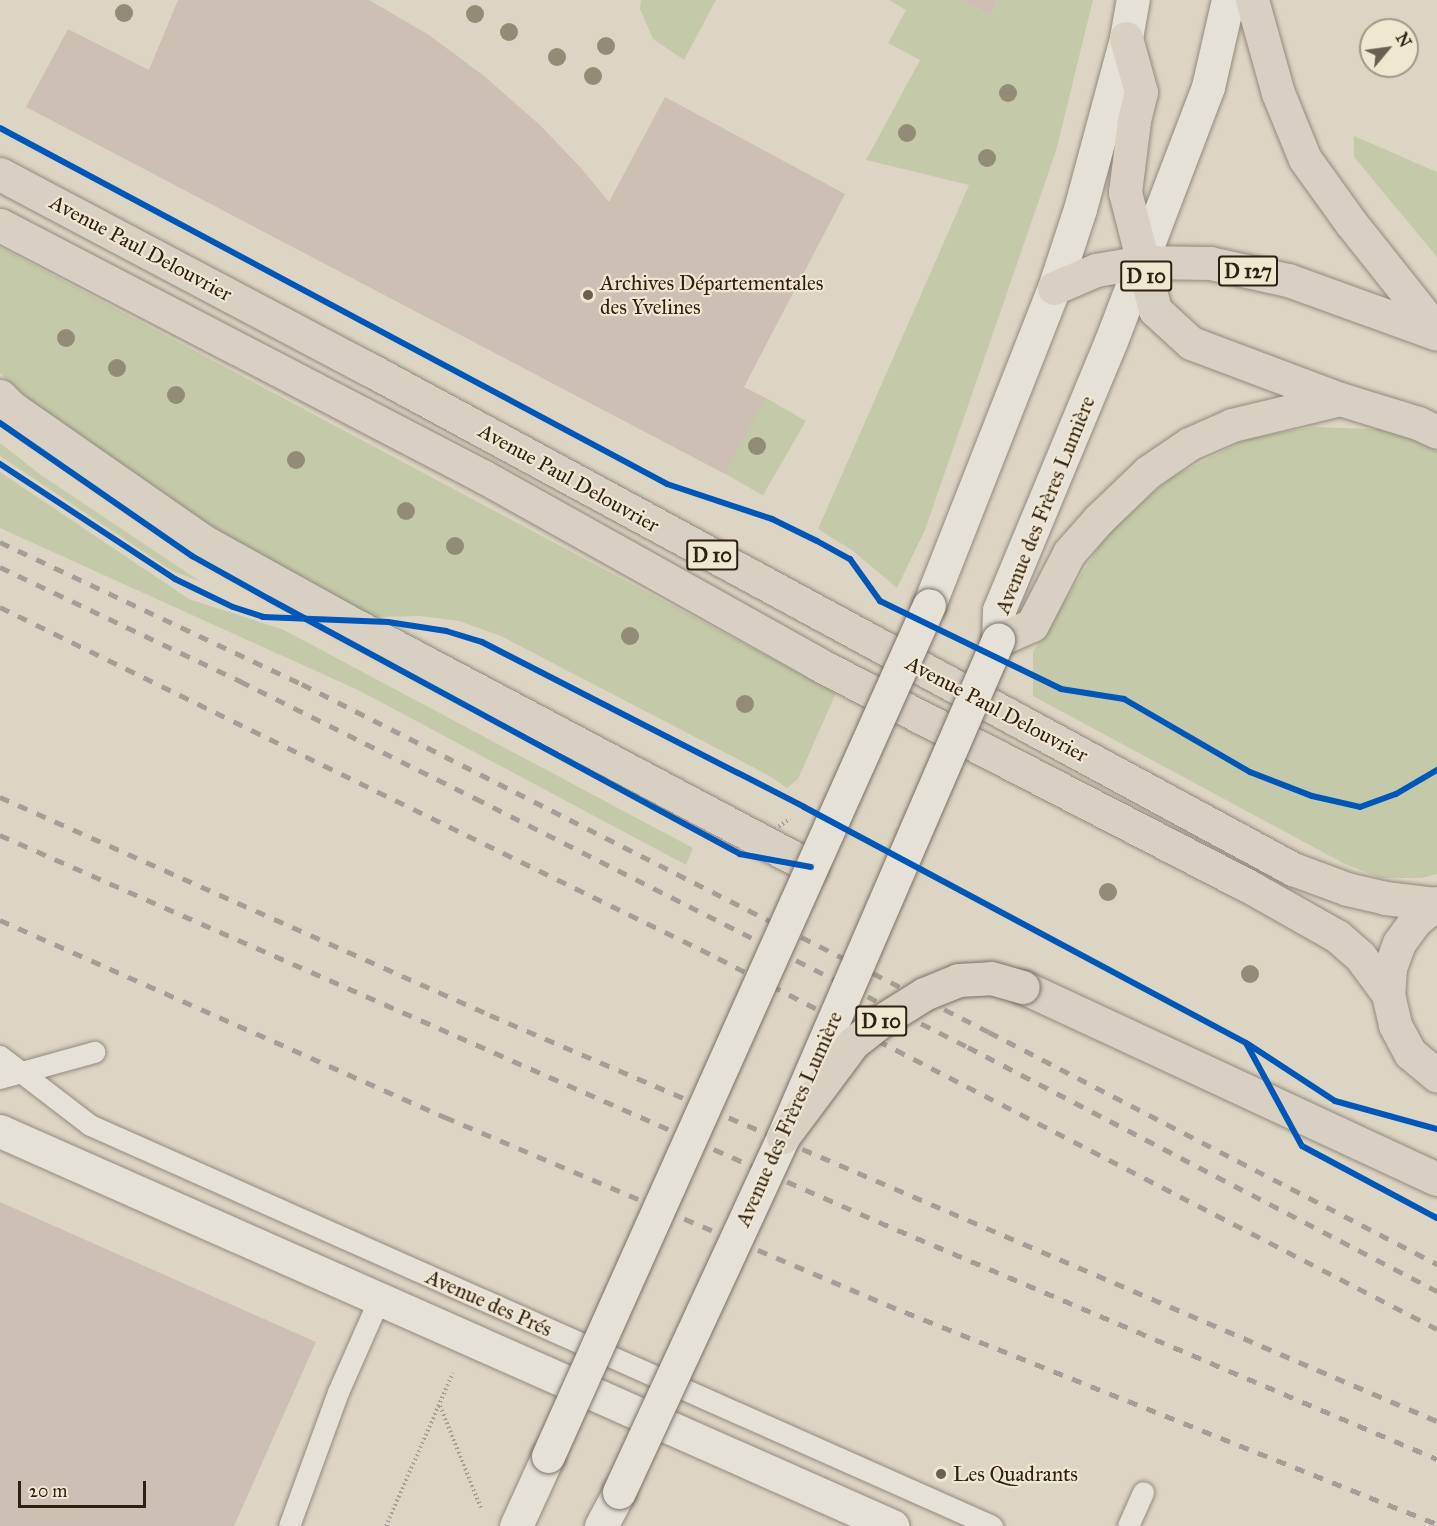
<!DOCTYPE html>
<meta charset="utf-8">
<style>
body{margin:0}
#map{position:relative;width:1437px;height:1526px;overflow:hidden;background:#ddd5c3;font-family:"IM FELL Great Primer",serif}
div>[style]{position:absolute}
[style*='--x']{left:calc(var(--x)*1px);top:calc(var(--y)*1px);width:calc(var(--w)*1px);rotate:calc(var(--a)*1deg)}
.green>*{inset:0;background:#c4caa9;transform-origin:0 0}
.building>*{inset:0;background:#cdbfb3}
.path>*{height:4px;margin-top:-2px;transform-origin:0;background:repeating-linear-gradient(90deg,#a39f96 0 1.5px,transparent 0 4.5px)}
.roads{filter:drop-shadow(0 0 2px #918a7e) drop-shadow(0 0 2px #918a7e)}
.service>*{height:21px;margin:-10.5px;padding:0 10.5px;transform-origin:10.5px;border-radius:10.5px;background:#e5e1d7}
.minor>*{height:33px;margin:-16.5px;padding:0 16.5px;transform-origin:16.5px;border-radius:16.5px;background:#e5e1d7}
.secondary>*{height:33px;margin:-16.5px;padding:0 16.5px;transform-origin:16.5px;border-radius:16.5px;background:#e5e1d7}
.primary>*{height:33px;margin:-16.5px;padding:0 16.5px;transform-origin:16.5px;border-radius:16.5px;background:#d8d1c3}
.rail>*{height:4.5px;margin-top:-2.25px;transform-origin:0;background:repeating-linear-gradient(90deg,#a39f96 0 10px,transparent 0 20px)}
.path-bridge>*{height:4px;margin-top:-2px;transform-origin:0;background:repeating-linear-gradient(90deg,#a39f96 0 1.5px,transparent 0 4.5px)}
.bridges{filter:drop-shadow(0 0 2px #787167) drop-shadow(0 0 2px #787167)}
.secondary-bridge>*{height:33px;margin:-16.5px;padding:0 16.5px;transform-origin:16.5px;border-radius:16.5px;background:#e5e1d7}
.primary-bridge>*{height:33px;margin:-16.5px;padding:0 16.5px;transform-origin:16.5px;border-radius:16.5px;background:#d8d1c3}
.cycleway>*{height:6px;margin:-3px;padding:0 3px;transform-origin:3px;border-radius:3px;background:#0057b8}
.trees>*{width:18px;height:18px;margin:-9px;border-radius:50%;background:#928c77}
.dots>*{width:16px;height:16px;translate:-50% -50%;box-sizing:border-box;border:3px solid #f0e7d1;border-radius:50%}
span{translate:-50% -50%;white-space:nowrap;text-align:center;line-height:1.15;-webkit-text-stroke:4.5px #f0e7d1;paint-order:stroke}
.shield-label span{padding:2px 4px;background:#f0e7d1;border:2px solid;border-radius:4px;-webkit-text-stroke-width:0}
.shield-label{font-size:20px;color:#2e2013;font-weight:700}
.street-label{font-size:21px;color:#2e2013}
.poi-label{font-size:21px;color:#2e2013}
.left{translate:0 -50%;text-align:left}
.north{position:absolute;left:1359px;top:18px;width:60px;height:60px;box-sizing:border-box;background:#f0e7d1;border:2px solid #a29785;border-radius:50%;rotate:61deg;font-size:16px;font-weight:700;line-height:24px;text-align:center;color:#2e2013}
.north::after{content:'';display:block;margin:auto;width:21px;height:27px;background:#6b5f51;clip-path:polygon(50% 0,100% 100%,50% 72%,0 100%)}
.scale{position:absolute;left:18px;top:1481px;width:128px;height:27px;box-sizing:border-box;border:3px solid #2e2013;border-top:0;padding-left:8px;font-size:18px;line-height:21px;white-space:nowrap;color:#2e2013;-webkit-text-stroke:4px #f0e7d1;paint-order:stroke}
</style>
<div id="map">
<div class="green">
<div style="clip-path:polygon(641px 0,716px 0,684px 60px,653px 39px,640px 9px)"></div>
<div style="clip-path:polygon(889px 0,961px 0,990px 16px,997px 0,1093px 0,1056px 151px,925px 530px,897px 588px,853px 551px,818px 529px,969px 185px,866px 160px,920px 60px,888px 43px,906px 10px)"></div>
<div style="clip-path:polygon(1354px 136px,1437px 172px,1437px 257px,1354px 157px)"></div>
<div style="clip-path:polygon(0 247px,836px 693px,798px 779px,787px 788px,768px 775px,501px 636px,459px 621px,420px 616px,375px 617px,292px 575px,213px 527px,39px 409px,0 373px)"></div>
<div style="left:766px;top:398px;width:46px;height:86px;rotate:30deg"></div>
<div style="clip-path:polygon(1314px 427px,1394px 430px,1437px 451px,1437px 874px,1422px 878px,1380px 878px,1343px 863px,1033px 696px,1033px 652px,1108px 532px,1169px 479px,1248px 438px)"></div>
<div style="clip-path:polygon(0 443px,41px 475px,201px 582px,171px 570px,0 456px)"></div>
<div style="clip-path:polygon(0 472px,189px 599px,284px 630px,693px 848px,686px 865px,360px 691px,0 528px)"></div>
</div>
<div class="building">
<div style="clip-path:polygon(178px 0,369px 0,429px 35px,484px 76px,540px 125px,582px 169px,609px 202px,665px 97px,845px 194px,744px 387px,766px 398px,725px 474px,26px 107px,68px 29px,149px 70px)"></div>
<div style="clip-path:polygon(961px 0,997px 0,990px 16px)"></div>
<div style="clip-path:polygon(0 1202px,316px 1342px,234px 1526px,0 1526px)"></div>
</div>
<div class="path">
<div style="--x:440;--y:1406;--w:110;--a:68.1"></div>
<div style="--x:386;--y:1526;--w:167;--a:-66.4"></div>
</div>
<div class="roads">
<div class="service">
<div style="--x:0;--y:1056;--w:113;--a:37.5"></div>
<div style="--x:90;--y:1125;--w:987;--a:23.97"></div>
<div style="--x:0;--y:1078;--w:98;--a:-15.5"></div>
<div style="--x:289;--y:1526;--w:143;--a:-69.9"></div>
<div style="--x:338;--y:1392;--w:102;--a:-66.2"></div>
<div style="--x:1128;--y:1526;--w:37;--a:-66"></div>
</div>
<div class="minor">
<div style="--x:0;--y:1131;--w:976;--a:23.88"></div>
</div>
<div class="secondary">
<div style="--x:929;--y:605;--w:341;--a:-68.5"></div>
<div style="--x:1054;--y:288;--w:83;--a:-71.8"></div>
<div style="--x:1080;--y:209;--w:177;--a:-74.9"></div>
<div style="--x:1126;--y:38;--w:39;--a:-80"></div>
<div style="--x:998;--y:640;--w:30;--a:-88"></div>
<div style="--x:999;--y:610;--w:291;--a:-67.4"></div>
<div style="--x:1111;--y:341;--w:272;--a:-69.1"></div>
<div style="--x:1208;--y:87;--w:89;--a:-77.1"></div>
<div style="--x:516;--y:1526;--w:77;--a:-65.4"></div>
<div style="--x:601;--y:1526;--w:38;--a:-62"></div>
</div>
<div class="primary">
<div style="--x:1252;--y:0;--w:97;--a:74.4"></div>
<div style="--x:1278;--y:93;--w:71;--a:67.8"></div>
<div style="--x:1305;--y:159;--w:79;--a:54.3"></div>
<div style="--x:1351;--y:223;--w:138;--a:51.5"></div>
<div style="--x:1126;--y:38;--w:56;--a:74.5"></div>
<div style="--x:1141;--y:92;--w:30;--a:104"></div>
<div style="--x:1134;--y:121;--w:72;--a:97.2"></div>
<div style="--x:1125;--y:192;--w:122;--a:75.7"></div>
<div style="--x:1155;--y:310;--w:49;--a:42.5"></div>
<div style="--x:1191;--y:343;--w:159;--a:20.6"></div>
<div style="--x:1340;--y:399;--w:82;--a:17.1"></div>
<div style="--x:1418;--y:423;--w:21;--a:25"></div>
<div style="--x:0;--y:174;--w:415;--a:27.9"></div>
<div style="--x:367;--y:368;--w:1053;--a:28.42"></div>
<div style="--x:1293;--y:869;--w:58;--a:20.3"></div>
<div style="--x:1347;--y:889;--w:39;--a:13"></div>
<div style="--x:1385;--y:898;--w:50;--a:6.8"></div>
<div style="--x:0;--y:225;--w:546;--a:27.5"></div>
<div style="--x:484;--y:477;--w:383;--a:29.2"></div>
<div style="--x:818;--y:664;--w:488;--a:27.3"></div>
<div style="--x:1252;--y:888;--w:98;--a:29.5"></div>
<div style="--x:1337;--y:936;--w:30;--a:41"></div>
<div style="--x:1360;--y:956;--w:47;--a:53.6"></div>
<div style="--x:1054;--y:288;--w:46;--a:-23.2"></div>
<div style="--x:1096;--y:270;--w:47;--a:-9.9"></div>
<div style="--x:1142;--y:262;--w:68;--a:0.8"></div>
<div style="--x:1210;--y:263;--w:80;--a:12.3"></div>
<div style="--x:1288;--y:280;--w:158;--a:19.9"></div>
<div style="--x:0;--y:396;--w:16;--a:45"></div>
<div style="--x:11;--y:407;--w:234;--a:34.9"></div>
<div style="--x:203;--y:541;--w:167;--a:29"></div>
<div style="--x:349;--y:622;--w:523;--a:27.94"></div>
<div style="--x:998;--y:640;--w:37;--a:-24"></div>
<div style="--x:1032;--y:625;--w:81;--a:-62.8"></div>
<div style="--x:1069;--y:553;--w:45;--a:-48.6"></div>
<div style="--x:1099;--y:519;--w:68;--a:-43.8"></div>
<div style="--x:1148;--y:472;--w:50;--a:-34.3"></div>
<div style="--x:1189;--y:444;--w:47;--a:-23.8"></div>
<div style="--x:1232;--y:425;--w:111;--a:-13.5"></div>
<div style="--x:1437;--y:903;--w:28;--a:141"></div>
<div style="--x:1415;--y:921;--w:27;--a:126"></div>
<div style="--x:1399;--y:943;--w:27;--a:110"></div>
<div style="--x:1390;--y:968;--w:26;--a:94"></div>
<div style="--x:1388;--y:994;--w:32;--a:77"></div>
<div style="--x:1395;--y:1025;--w:32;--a:62"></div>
<div style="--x:1410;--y:1053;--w:35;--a:40"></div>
<div style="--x:1023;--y:987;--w:456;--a:24.9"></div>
</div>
</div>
<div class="rail">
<div style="--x:0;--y:542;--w:334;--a:25.2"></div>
<div style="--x:302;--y:684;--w:770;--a:26.86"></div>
<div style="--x:989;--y:1032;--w:505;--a:27.38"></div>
<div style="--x:0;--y:567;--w:266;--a:25.4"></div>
<div style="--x:240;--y:681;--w:263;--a:26.5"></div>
<div style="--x:475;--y:798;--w:552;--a:26.8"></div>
<div style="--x:968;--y:1047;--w:529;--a:27.49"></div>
<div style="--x:0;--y:607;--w:799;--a:26.05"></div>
<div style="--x:718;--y:958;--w:809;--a:27.29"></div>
<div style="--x:0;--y:797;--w:536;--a:23.98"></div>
<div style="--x:490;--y:1015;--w:1030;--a:23.21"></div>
<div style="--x:0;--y:835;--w:960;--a:23.76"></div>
<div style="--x:879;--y:1222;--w:606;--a:23.01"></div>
<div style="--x:0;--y:920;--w:487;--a:23.9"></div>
<div style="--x:445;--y:1117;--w:500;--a:23"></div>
<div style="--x:905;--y:1312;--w:573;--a:21.73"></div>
</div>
<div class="path-bridge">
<div style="--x:775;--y:829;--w:18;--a:-34"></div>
</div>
<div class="bridges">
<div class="secondary-bridge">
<div style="--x:548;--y:1456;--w:932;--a:-65.88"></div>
<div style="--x:619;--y:1492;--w:391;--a:-65.2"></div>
<div style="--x:783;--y:1137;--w:542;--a:-66.61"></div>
</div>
<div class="primary-bridge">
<div style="--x:783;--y:1137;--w:117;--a:-53.3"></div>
<div style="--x:853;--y:1043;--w:36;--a:-38"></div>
<div style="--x:881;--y:1021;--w:51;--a:-32.1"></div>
<div style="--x:924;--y:994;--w:37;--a:-22"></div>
<div style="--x:958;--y:980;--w:33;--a:-3"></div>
<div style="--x:991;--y:978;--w:33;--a:16"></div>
</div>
</div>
<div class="cycleway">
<div style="--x:0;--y:128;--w:756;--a:28.09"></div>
<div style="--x:667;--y:484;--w:111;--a:18.4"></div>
<div style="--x:772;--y:519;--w:50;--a:26.1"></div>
<div style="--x:817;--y:541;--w:38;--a:29"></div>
<div style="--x:850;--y:559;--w:52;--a:54.5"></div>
<div style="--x:880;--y:601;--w:201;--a:25.9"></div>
<div style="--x:1061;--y:689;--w:64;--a:9"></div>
<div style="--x:1124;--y:699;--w:146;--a:30.1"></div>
<div style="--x:1250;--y:772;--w:66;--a:21.2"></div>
<div style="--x:1312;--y:796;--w:49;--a:12.9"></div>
<div style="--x:1360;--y:807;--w:38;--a:-20"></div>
<div style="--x:1396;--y:794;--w:48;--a:-30.3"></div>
<div style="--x:0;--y:423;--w:234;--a:34.7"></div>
<div style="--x:192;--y:556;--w:88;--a:29.2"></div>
<div style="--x:269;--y:599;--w:536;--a:28.43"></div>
<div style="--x:740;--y:854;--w:72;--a:10.4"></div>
<div style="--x:0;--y:464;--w:209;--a:33.3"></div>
<div style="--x:175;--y:579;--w:64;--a:25.8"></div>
<div style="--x:233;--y:607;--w:32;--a:18"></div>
<div style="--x:263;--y:617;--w:125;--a:2.3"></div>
<div style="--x:388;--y:622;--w:59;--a:8.8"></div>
<div style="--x:446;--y:631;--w:38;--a:17"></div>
<div style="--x:482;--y:642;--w:362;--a:27.1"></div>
<div style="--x:804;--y:807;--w:501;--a:28.1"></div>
<div style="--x:1246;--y:1043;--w:117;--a:61.5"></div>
<div style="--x:1302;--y:1146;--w:153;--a:28.1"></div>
<div style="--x:1248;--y:1044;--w:104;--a:33.2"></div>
<div style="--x:1335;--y:1101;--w:106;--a:15.4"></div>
</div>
<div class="trees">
<div style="left:124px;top:13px"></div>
<div style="left:475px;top:14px"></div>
<div style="left:509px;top:32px"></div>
<div style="left:606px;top:46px"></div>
<div style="left:557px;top:57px"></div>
<div style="left:593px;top:76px"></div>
<div style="left:1008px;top:93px"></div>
<div style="left:907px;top:133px"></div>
<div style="left:987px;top:158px"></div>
<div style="left:66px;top:338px"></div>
<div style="left:117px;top:368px"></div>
<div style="left:176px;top:395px"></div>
<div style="left:757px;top:446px"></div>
<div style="left:296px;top:460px"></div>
<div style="left:406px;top:511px"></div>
<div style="left:455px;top:546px"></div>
<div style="left:630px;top:636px"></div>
<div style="left:745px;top:704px"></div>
<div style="left:1108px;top:892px"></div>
<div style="left:1250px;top:974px"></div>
</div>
<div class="dots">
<div style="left:588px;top:295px;background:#6b5f51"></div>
<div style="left:941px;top:1474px;background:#6b5f51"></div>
</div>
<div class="shield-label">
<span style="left:1248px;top:271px">D 127</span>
<span style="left:1146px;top:276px">D 10</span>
<span style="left:712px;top:555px">D 10</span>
<span style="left:881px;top:1021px">D 10</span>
</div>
<div class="street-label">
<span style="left:141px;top:248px;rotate:28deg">Avenue Paul Delouvrier</span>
<span style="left:569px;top:478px;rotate:29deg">Avenue Paul Delouvrier</span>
<span style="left:1045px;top:505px;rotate:-68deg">Avenue des Frères Lumière</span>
<span style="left:997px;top:709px;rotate:28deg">Avenue Paul Delouvrier</span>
<span style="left:789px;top:1119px;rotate:-66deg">Avenue des Frères Lumière</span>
<span style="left:489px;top:1303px;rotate:24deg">Avenue des Prés</span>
</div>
<div class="poi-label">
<span class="left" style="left:600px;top:295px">Archives Départementales<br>des Yvelines</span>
<span class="left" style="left:953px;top:1474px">Les Quadrants</span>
</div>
<div class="north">N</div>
<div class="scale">20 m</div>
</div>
